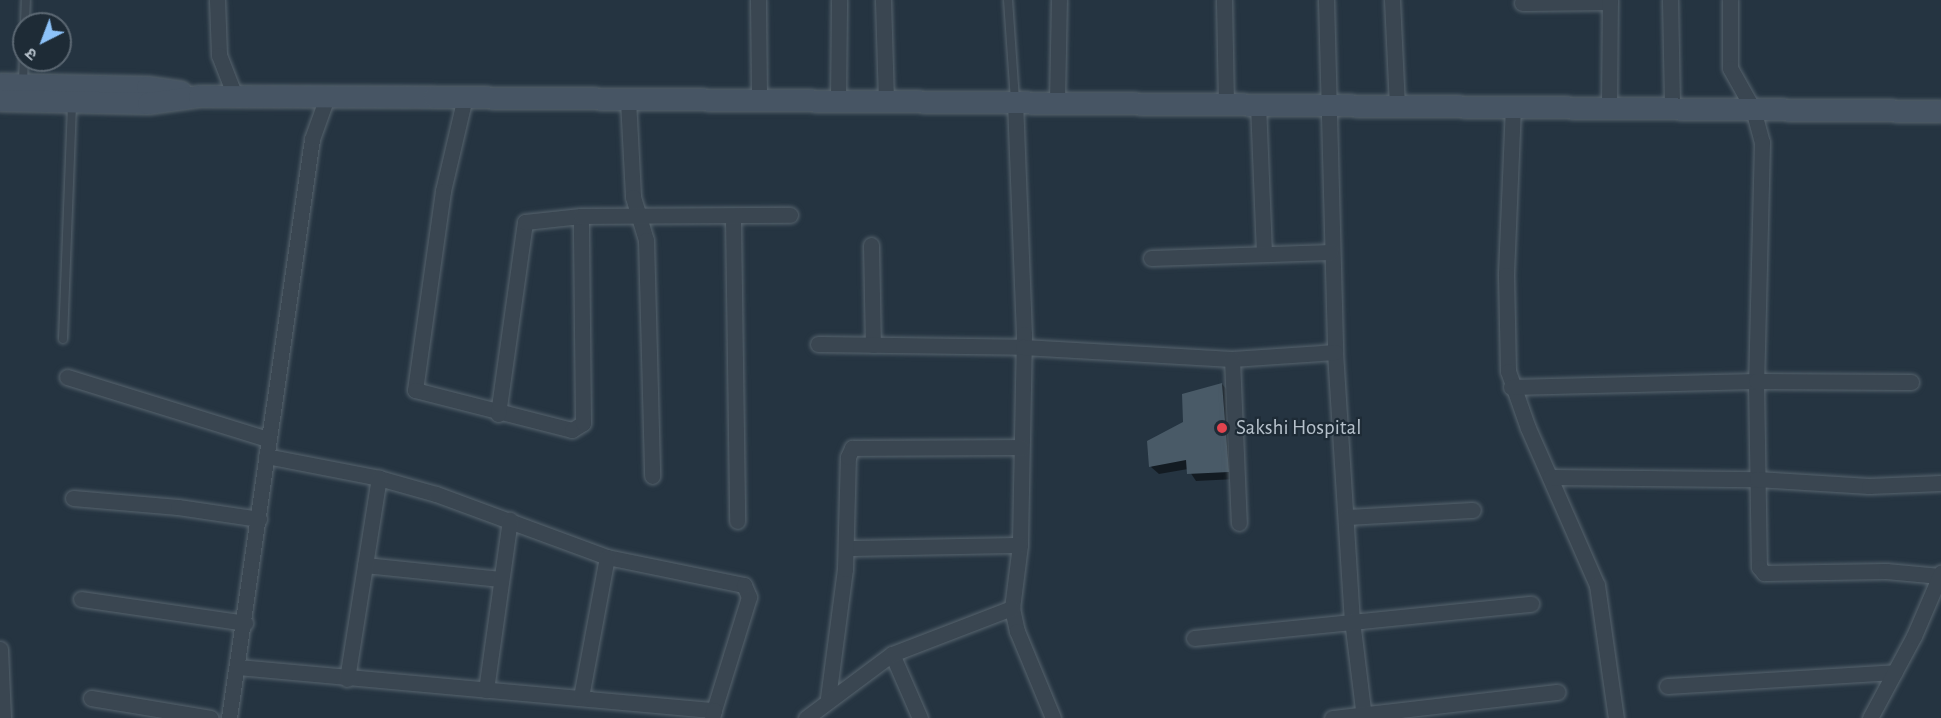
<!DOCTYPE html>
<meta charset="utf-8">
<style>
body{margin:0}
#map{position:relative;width:1941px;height:718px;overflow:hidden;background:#253441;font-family:"Alegreya Sans","Noto Sans Devanagari",sans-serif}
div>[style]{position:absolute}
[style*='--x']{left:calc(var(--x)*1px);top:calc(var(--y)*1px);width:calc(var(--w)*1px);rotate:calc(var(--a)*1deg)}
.shadow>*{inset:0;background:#0007}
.building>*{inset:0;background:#495a67}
.roads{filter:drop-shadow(0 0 2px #57646e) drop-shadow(0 0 2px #57646e)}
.lane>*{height:8px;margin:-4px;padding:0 4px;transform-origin:4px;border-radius:4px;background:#3a4651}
.street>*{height:15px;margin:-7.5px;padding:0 7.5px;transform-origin:7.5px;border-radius:7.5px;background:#3a4651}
.secondary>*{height:21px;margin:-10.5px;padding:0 10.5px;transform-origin:10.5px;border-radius:10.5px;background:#475564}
.dots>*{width:16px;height:16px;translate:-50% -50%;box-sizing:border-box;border:3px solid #1e2b36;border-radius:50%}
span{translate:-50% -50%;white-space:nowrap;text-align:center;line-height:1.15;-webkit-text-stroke:4.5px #1e2b36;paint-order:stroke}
.poi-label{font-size:21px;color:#b6c1cb}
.left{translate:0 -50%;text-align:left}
.north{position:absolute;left:12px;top:12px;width:60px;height:60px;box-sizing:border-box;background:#1e2b36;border:2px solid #5b6772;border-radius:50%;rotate:222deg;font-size:16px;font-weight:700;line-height:24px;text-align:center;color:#b6c1cb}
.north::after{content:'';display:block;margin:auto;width:21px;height:27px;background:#8dc3fa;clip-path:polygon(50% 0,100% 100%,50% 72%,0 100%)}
</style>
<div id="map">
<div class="shadow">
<div style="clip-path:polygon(1222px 384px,1229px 392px,1236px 479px,1196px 481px,1188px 469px,1159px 474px,1151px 467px,1185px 422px)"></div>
</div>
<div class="building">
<div style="clip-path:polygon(1222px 383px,1229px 472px,1187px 474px,1186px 460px,1149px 467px,1147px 441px,1183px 422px,1182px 394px)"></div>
</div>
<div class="roads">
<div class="lane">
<div style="--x:1008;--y:0;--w:100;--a:86"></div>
<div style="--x:25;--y:24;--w:24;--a:-88"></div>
<div style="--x:23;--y:83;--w:25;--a:-88"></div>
<div style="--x:63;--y:339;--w:236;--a:-87.8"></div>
</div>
<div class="street">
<div style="--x:217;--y:0;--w:55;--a:87.9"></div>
<div style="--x:219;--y:55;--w:44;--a:68.7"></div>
<div style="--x:758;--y:0;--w:100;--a:89.4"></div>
<div style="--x:883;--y:0;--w:101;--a:88.3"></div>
<div style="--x:1224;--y:0;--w:103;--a:88.9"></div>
<div style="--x:1326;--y:0;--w:352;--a:88.5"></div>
<div style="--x:1335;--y:352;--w:269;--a:86.4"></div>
<div style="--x:1352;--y:620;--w:99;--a:83"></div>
<div style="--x:1392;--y:0;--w:105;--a:87.3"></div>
<div style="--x:1670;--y:0;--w:108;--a:88.9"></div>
<div style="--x:1730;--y:0;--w:68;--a:90"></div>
<div style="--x:1730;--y:68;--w:47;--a:60.7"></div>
<div style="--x:1753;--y:109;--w:34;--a:75"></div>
<div style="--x:1762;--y:142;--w:239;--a:91.4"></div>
<div style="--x:1756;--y:381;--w:186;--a:89.1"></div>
<div style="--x:1759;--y:567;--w:8;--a:50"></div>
<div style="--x:1764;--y:573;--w:122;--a:-0.9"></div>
<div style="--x:1886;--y:571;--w:54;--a:5.3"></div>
<div style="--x:1522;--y:3;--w:88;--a:-0.7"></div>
<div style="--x:465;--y:97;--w:97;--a:103.2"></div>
<div style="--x:443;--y:191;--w:201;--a:98"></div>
<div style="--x:415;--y:390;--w:162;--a:14.3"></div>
<div style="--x:572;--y:430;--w:13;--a:-32"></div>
<div style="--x:583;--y:423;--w:207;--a:-90.6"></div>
<div style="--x:628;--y:100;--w:97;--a:87"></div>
<div style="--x:633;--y:197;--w:45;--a:73.2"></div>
<div style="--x:646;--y:240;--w:236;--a:88.5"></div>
<div style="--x:838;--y:101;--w:101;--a:-89.4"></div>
<div style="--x:1015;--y:101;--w:233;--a:87.8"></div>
<div style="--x:1024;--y:334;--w:211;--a:91.1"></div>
<div style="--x:1020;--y:545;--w:64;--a:97.2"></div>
<div style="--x:1012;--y:608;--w:24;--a:78"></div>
<div style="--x:1017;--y:631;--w:94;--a:67.5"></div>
<div style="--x:1057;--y:101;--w:101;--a:-88.9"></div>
<div style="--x:1258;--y:104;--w:150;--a:87.7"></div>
<div style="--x:1513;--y:106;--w:169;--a:92.4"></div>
<div style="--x:1506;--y:275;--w:96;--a:88.8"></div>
<div style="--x:1508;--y:371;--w:60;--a:70.7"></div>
<div style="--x:1528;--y:428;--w:171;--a:66.3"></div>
<div style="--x:1597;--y:585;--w:134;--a:81.9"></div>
<div style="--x:1609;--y:108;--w:108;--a:-89.5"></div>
<div style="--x:733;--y:219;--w:302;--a:89.2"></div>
<div style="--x:871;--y:245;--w:100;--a:88.9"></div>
<div style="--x:1151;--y:258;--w:180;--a:-1.9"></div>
<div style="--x:818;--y:344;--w:205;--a:0.8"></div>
<div style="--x:1023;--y:347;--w:209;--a:3.3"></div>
<div style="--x:1232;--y:359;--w:103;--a:-3.9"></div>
<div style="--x:1232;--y:359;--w:164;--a:87.6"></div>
<div style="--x:67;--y:377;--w:209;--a:17.2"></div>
<div style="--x:1511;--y:387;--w:245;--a:-1.4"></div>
<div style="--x:1756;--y:381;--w:155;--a:0.4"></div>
<div style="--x:498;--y:414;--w:194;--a:-82"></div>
<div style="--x:525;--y:222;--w:56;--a:-6.1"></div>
<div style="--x:581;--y:216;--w:209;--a:-0.3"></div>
<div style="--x:266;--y:456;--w:115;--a:11"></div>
<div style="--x:379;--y:478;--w:59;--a:15.7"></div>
<div style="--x:436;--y:494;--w:182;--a:20.2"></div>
<div style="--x:607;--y:557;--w:140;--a:11.6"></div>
<div style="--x:744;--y:585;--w:13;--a:67"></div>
<div style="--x:749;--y:597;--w:118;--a:107.2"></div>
<div style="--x:1550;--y:477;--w:207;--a:0.6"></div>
<div style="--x:1757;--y:479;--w:112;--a:3.6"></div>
<div style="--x:1869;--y:486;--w:72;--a:-2.4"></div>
<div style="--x:73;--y:498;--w:105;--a:4.9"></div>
<div style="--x:178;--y:507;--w:82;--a:8.4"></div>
<div style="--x:1346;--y:517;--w:127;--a:-3.2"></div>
<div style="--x:847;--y:548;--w:173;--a:-1"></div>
<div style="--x:365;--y:565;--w:136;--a:5.9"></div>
<div style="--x:81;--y:599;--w:166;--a:8.3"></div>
<div style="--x:1194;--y:638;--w:339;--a:-5.8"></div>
<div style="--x:0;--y:649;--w:69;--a:87.5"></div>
<div style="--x:892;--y:654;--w:70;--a:66.4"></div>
<div style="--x:238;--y:667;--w:478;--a:5.2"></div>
<div style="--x:714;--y:710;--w:8;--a:104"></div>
<div style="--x:347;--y:679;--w:204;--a:-81"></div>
<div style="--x:1667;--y:686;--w:228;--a:-3.5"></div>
<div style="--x:486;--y:690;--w:172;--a:-82"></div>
<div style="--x:581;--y:697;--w:142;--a:-79.5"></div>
<div style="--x:91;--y:698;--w:121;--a:9.5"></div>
<div style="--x:828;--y:698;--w:130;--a:-82.5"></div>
<div style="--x:845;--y:569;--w:112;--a:-88.5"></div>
<div style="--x:848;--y:457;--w:10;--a:-66"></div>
<div style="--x:852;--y:448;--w:169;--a:-0.3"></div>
<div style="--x:229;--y:718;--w:585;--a:-81.84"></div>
<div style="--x:312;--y:139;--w:45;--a:-70.3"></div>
<div style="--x:806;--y:718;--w:107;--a:-36.7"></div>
<div style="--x:892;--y:654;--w:129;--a:-21"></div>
<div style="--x:1332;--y:718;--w:227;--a:-6.6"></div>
<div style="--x:1870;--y:718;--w:93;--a:-61.8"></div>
<div style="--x:1914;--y:636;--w:69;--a:-66.8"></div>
</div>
<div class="secondary">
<div style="--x:0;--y:84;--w:147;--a:1.2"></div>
<div style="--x:147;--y:87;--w:34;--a:8"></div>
<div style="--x:0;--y:100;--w:148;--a:1.2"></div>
<div style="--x:148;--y:103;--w:51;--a:-7.8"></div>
<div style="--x:199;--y:96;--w:235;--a:0.2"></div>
<div style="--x:434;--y:97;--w:1507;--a:0.53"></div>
</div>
</div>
<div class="dots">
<div style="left:1222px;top:428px;background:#e0444e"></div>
</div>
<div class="poi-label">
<span class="left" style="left:1236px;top:428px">Sakshi Hospital</span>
</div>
<div class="north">उ</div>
</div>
